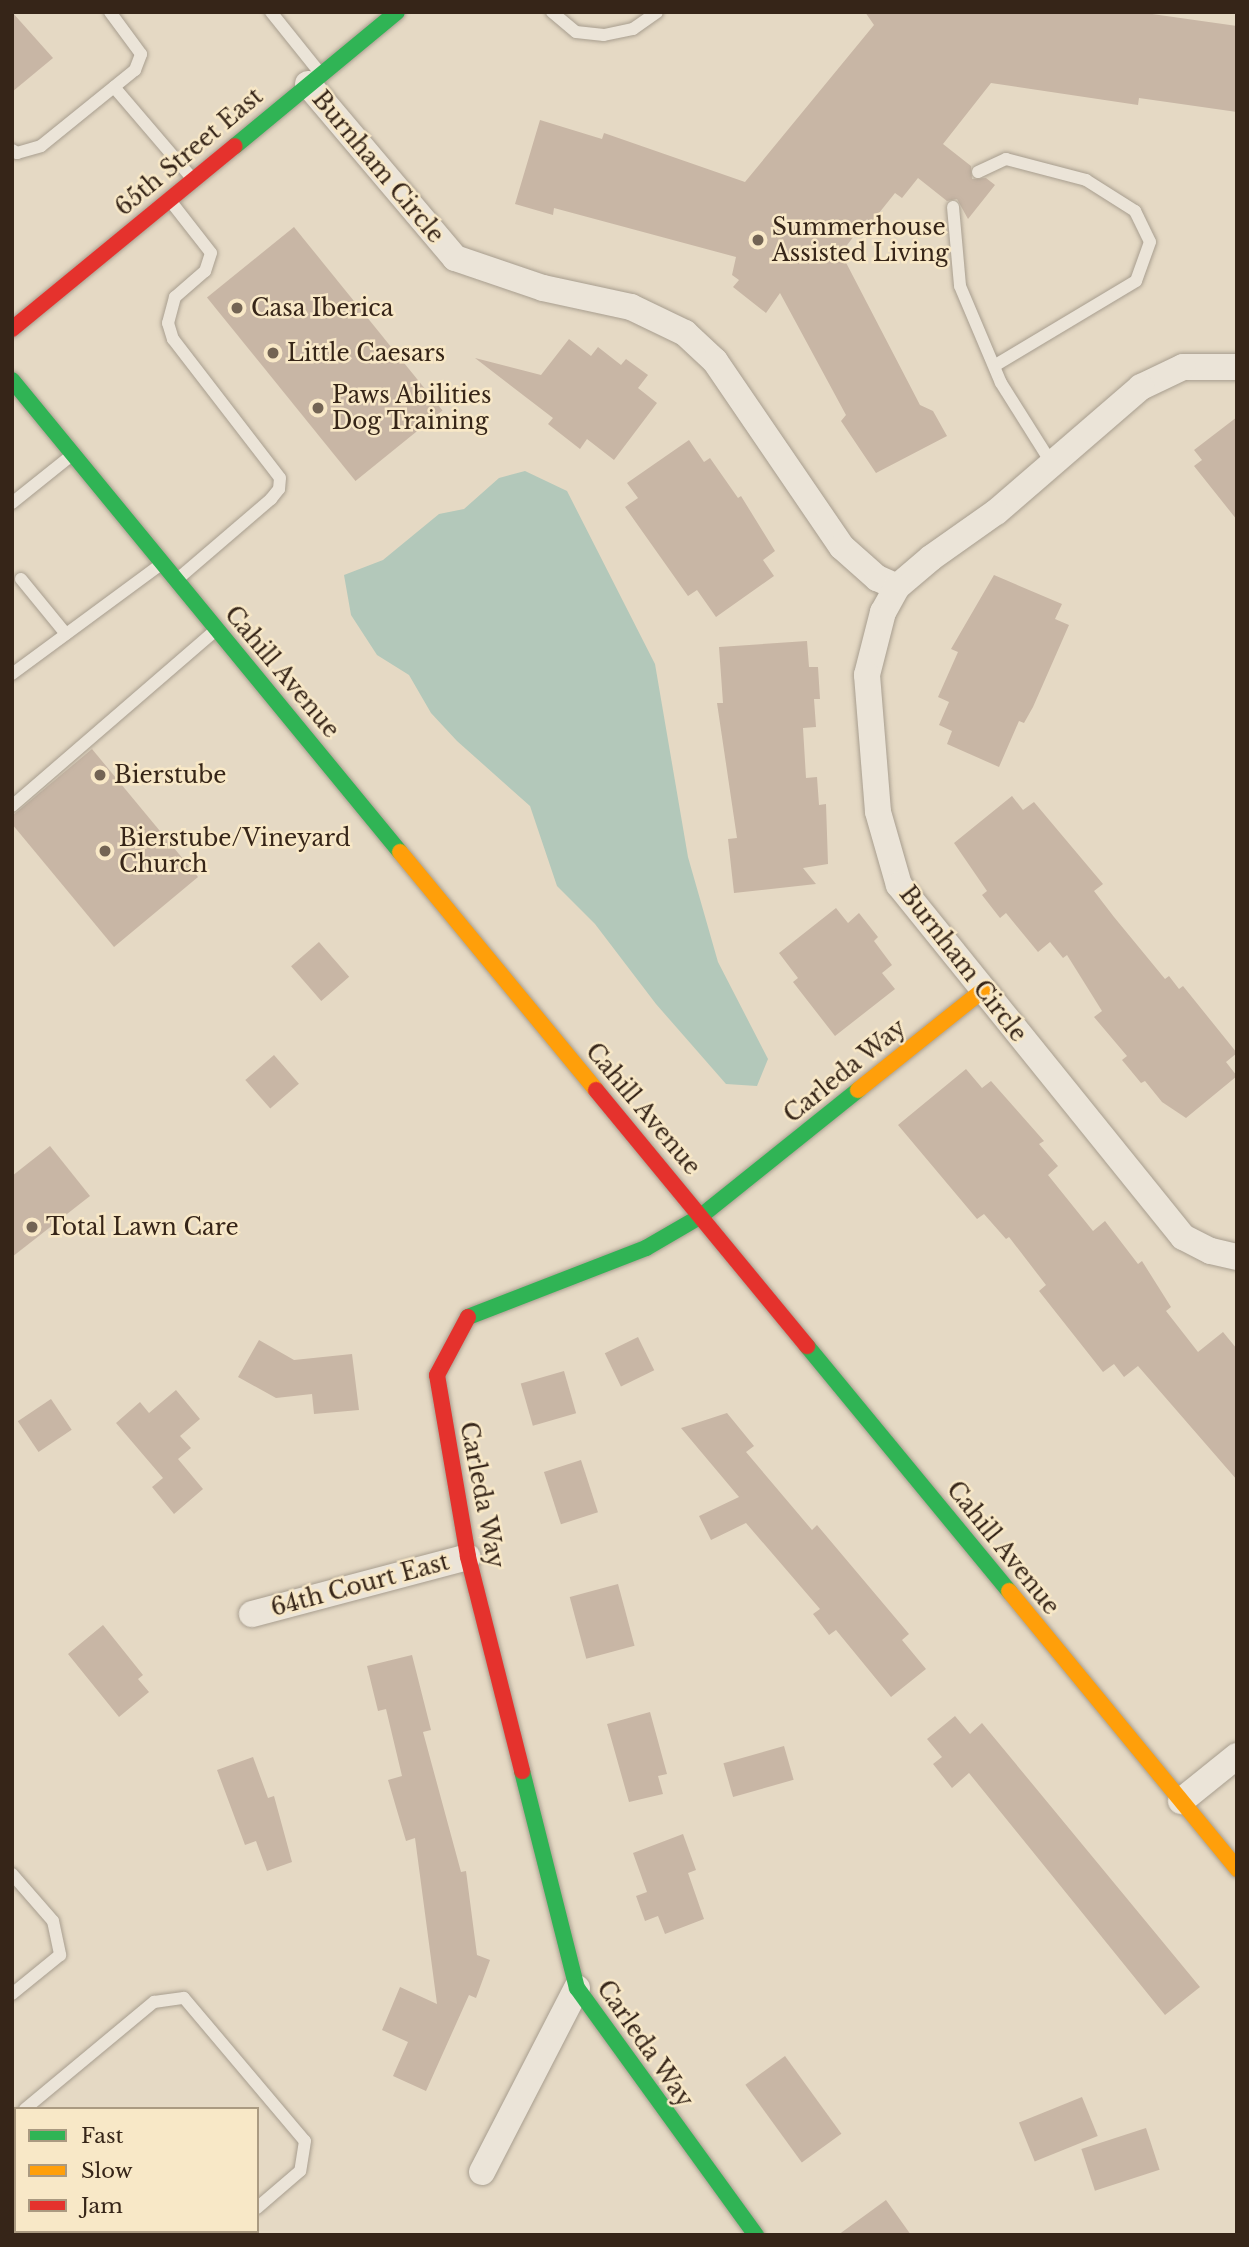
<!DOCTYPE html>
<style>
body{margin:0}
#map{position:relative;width:1249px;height:2247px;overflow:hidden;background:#e5d9c4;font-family:"Libre Baskerville",serif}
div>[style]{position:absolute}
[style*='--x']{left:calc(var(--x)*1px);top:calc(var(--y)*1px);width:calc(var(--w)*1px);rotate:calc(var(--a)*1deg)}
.water>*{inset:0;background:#b3c8ba}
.building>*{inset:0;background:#c8b6a5;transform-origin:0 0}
.roads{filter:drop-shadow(0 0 2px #a89e8f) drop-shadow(0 0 2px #a89e8f)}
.lane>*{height:12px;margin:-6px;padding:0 6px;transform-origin:6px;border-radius:6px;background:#ebe4d8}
.street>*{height:26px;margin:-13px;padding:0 13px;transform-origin:13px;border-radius:13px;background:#ebe4d8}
.fast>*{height:16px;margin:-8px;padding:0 8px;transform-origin:8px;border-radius:8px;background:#30b455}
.slow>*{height:16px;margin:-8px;padding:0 8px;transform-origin:8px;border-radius:8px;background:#ff9f0a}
.jam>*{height:16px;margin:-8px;padding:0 8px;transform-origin:8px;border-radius:8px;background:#e5322d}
.dots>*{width:19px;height:19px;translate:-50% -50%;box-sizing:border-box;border:4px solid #f8e8c7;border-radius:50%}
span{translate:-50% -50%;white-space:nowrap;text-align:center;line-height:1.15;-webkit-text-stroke:5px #f8e8c7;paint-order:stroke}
.street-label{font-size:23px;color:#362518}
.poi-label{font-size:23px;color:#362518}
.left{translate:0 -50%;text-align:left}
.frame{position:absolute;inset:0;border:14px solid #362518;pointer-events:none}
.legend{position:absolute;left:14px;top:2107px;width:245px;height:126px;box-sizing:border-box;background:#f8e8c7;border:2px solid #aa9a81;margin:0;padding:9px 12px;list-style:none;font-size:21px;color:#362518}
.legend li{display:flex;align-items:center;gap:14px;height:35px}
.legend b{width:35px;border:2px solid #aa9a81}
</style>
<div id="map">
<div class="water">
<div style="clip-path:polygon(525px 471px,567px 491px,655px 664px,688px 857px,718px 962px,768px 1059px,757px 1086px,726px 1084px,656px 1004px,595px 924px,557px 886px,530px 806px,457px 741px,431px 713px,409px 675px,377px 655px,351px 615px,344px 575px,383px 560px,439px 514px,464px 509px,499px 478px)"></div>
</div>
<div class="building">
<div style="clip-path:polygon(12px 12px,53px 58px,12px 92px)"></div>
<div style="clip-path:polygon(865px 12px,1138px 12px,1237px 26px,1237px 112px,1139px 98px,1138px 105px,991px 83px,943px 144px,971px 166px,972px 179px,986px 178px,995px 185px,968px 219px,957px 199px,947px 201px,918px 178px,902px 198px,895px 193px,871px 223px,867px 219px,841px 253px,920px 405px,933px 411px,947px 436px,876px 473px,841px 421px,846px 415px,780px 293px,766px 313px,733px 287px,739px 280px,732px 275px,736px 257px,554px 208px,553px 215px,515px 204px,540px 120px,602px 139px,604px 133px,745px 182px,874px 25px)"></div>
<div style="left:294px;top:227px;width:236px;height:112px;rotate:51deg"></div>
<div style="clip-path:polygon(569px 339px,591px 356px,598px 347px,621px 365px,626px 359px,648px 375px,638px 388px,657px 403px,614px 460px,587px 439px,580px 449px,548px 424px,553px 418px,475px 358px,541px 375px)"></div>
<div style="clip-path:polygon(1237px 417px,1237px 520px,1194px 466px,1202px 460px,1194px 450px)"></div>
<div style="clip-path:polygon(689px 440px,704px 462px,710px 458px,738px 498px,741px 496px,775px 551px,763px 560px,774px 576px,716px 617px,697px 590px,688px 596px,625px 507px,638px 498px,627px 483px)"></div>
<div style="clip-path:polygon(994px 575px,1062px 604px,1055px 619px,1069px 625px,1033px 707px,1024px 723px,1019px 721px,999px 767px,947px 744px,952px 731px,939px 725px,949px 702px,938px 697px,958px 652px,951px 649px)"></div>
<div style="clip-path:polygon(807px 641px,809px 667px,818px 667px,820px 699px,814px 699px,816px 727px,803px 728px,806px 778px,817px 777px,819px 805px,826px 804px,828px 864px,803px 868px,816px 884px,734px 893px,728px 839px,737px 838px,717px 703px,723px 703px,719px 647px)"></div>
<div style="clip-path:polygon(92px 749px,198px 877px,114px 947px,12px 824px,12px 816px)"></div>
<div style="clip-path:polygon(1012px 796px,1023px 810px,1034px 802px,1103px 884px,1094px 891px,1114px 917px,1165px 979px,1169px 976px,1179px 989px,1183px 986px,1237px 1053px,1226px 1062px,1237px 1076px,1186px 1118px,1162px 1102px,1145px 1081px,1141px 1083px,1122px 1060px,1127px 1056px,1094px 1017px,1102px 1011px,1067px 955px,1063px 958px,1050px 942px,1038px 952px,1006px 913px,1000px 918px,982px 895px,987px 891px,954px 843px)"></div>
<div style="clip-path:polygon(836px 908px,848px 923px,859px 913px,878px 937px,874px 941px,892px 965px,882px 973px,895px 989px,835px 1036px,793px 982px,798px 978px,779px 953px)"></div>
<div style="left:319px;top:942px;width:46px;height:37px;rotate:49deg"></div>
<div style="left:274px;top:1055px;width:38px;height:38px;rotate:49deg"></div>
<div style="clip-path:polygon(966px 1069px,982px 1088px,991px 1081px,1044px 1141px,1039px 1144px,1058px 1166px,1048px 1175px,1093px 1231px,1105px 1221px,1138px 1264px,1142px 1261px,1171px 1307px,1166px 1311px,1198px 1352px,1223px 1332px,1237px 1349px,1237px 1480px,1138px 1366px,1124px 1377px,1114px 1364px,1103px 1372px,1039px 1291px,1046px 1285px,1009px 1237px,1006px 1239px,984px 1214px,977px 1219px,898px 1125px)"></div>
<div style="clip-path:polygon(50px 1146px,90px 1196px,12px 1257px,12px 1176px)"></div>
<div style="left:638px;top:1337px;width:37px;height:37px;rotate:64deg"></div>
<div style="clip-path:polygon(259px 1340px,294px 1360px,352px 1354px,359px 1410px,314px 1414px,312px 1394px,276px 1398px,238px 1377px)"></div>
<div style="left:564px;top:1371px;width:44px;height:45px;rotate:74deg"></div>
<div style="clip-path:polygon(176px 1390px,200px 1419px,180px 1436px,191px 1448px,178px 1459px,203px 1489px,174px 1514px,152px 1487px,163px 1478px,116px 1423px,140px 1402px,149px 1413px)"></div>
<div style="left:51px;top:1399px;width:37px;height:40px;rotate:56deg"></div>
<div style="clip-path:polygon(727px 1413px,754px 1446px,746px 1452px,812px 1530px,817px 1525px,909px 1634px,902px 1640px,926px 1669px,891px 1697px,836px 1630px,829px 1635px,813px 1614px,820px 1609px,746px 1523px,711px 1540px,699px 1516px,739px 1497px,681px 1428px)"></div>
<div style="left:581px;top:1460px;width:55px;height:39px;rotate:72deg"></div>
<div style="left:618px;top:1584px;width:64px;height:50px;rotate:75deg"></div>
<div style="clip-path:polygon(103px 1625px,143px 1675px,138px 1679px,149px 1692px,119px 1717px,68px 1654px)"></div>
<div style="clip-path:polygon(412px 1655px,431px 1730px,423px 1732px,461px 1872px,466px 1871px,477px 1955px,490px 1960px,476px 1998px,469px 1995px,426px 2091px,393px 2076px,408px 2042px,382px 2030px,400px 1987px,437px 2004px,415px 1838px,406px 1841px,388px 1780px,402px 1776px,386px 1709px,378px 1711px,367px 1666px)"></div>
<div style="clip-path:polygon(650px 1712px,667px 1774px,658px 1776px,663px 1794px,629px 1802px,607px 1724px)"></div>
<div style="clip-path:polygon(955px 1716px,970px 1734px,982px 1723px,1200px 1987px,1165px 2015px,969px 1773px,952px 1788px,933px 1764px,942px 1757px,927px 1739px)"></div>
<div style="left:784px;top:1746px;width:35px;height:63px;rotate:74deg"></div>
<div style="clip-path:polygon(253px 1757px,268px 1798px,274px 1796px,292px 1862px,267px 1871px,256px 1841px,245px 1845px,217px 1770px)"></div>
<div style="clip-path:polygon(683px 1834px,696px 1870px,688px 1873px,704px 1919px,665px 1934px,658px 1916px,645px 1921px,636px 1896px,647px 1892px,633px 1853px)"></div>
<div style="left:785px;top:2056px;width:96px;height:49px;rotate:54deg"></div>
<div style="left:1082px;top:2097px;width:42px;height:68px;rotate:68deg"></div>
<div style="left:1146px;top:2128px;width:44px;height:68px;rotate:72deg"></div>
<div style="clip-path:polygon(886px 2200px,911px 2235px,838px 2235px)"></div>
</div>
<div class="roads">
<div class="lane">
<div style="--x:271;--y:12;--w:78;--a:51.2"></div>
<div style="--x:552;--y:12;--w:31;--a:40"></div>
<div style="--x:576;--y:32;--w:28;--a:6"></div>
<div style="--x:604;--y:35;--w:30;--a:-12"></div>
<div style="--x:633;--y:29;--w:29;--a:-35"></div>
<div style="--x:114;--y:87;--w:117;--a:49.5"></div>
<div style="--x:12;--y:150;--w:6;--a:31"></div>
<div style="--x:17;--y:153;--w:25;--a:-16"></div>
<div style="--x:41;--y:146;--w:121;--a:-39"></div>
<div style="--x:135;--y:70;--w:17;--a:-69"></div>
<div style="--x:141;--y:54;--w:52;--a:-126.4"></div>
<div style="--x:978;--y:172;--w:31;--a:-25"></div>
<div style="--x:1006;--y:159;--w:83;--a:14.7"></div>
<div style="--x:1086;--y:180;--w:58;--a:32.3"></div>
<div style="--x:1135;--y:211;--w:34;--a:64"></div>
<div style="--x:1150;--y:242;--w:41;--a:109.7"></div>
<div style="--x:1136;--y:281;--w:165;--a:149.1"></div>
<div style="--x:172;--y:203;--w:63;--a:52"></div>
<div style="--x:211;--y:253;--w:19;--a:108"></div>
<div style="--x:205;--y:271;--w:40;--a:139"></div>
<div style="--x:175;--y:297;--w:27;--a:105"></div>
<div style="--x:168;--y:323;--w:17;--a:73"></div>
<div style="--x:173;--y:339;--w:175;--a:52.4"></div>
<div style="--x:280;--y:478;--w:11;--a:95"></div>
<div style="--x:279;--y:489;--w:13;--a:129"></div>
<div style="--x:271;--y:499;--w:120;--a:139.4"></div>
<div style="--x:953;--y:207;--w:79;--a:84.9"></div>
<div style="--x:960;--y:286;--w:105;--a:67.1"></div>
<div style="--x:1001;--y:383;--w:96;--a:57.8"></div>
<div style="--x:12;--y:503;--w:77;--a:-38.7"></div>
<div style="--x:21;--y:579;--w:71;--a:50.7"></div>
<div style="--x:12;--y:674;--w:185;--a:-36.4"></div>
<div style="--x:12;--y:806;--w:268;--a:-40.8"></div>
<div style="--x:12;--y:1874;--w:62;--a:48.9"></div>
<div style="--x:53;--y:1921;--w:35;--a:78"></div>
<div style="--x:60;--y:1955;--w:62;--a:140.9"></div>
<div style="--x:25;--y:2109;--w:168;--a:-39.7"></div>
<div style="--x:154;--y:2002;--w:30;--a:-8"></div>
<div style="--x:184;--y:1998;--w:187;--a:49.8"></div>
<div style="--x:305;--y:2141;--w:30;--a:99"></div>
<div style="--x:300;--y:2171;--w:57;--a:139.3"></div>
<div style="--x:12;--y:2119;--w:5;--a:-37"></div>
<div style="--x:227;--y:2235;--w:6;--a:-45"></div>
</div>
<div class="street">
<div style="--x:308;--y:84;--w:228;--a:49.8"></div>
<div style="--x:455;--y:258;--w:93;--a:18.8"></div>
<div style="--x:543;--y:288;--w:90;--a:12.2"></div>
<div style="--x:631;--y:307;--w:60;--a:25.7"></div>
<div style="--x:685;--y:333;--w:41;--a:43"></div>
<div style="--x:715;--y:361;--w:225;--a:55.7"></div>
<div style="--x:842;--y:547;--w:47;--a:41.5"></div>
<div style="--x:877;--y:578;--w:22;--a:24"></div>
<div style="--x:1237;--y:367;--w:54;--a:180"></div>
<div style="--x:1183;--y:367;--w:47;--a:154.5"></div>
<div style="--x:1141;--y:387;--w:191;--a:139.2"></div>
<div style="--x:996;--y:512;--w:80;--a:144.7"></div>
<div style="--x:931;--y:558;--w:45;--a:139.5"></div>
<div style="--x:897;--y:587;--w:29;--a:119"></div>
<div style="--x:883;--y:612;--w:65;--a:104.3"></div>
<div style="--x:867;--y:675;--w:137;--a:85.4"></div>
<div style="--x:878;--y:812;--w:76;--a:74"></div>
<div style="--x:899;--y:885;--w:452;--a:51.1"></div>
<div style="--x:1183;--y:1237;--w:31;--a:27"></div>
<div style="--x:1211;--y:1251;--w:27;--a:13"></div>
<div style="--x:252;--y:1614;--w:223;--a:-14.8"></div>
<div style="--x:1181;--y:1801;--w:72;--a:-38.8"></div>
<div style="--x:482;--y:2172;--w:207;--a:-62.7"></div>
</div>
<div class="fast">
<div style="--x:235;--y:146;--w:210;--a:-39.6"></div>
<div style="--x:12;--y:380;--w:611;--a:50.58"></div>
<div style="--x:468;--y:1317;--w:191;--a:-21.2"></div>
<div style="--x:646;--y:1248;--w:64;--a:-30.2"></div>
<div style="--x:701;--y:1216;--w:201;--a:-38.7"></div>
<div style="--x:807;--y:1346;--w:318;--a:50.5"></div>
<div style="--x:522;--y:1771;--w:224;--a:75.8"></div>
<div style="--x:577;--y:1988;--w:305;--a:54.1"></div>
</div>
<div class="slow">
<div style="--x:400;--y:852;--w:308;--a:50.5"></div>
<div style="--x:858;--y:1090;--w:159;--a:-38.6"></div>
<div style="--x:1009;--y:1591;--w:360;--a:50.6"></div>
</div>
<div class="jam">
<div style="--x:12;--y:329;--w:288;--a:-39.4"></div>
<div style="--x:596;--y:1090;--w:332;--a:50.5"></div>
<div style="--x:468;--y:1317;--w:66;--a:118.1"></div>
<div style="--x:437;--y:1375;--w:185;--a:80.3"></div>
<div style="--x:468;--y:1557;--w:221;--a:75.8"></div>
</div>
</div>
<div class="dots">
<div style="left:758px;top:240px;background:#736454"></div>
<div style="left:237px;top:308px;background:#736454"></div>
<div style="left:273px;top:353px;background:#736454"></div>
<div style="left:318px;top:408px;background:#736454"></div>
<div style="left:100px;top:775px;background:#736454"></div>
<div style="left:105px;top:851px;background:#736454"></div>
<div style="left:32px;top:1227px;background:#736454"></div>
</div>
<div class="street-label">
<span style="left:189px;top:152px;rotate:-40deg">65th Street East</span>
<span style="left:378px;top:167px;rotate:50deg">Burnham Circle</span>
<span style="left:282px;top:672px;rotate:50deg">Cahill Avenue</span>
<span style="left:963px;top:964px;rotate:52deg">Burnham Circle</span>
<span style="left:845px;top:1071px;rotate:-39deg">Carleda Way</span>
<span style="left:643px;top:1109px;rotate:50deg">Cahill Avenue</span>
<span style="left:482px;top:1495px;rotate:79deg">Carleda Way</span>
<span style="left:1003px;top:1548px;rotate:51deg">Cahill Avenue</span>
<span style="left:360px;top:1585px;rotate:-15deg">64th Court East</span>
<span style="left:645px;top:2044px;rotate:55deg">Carleda Way</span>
</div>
<div class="poi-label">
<span class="left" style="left:772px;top:240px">Summerhouse<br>Assisted Living</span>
<span class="left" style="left:251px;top:308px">Casa Iberica</span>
<span class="left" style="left:287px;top:353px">Little Caesars</span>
<span class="left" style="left:332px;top:408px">Paws Abilities<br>Dog Training</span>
<span class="left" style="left:114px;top:775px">Bierstube</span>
<span class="left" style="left:119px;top:851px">Bierstube/Vineyard<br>Church</span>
<span class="left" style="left:46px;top:1227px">Total Lawn Care</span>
</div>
<div class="frame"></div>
<ul class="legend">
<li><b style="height:9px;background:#30b455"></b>Fast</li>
<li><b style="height:9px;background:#ff9f0a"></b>Slow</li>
<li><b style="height:9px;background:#e5322d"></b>Jam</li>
</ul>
</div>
